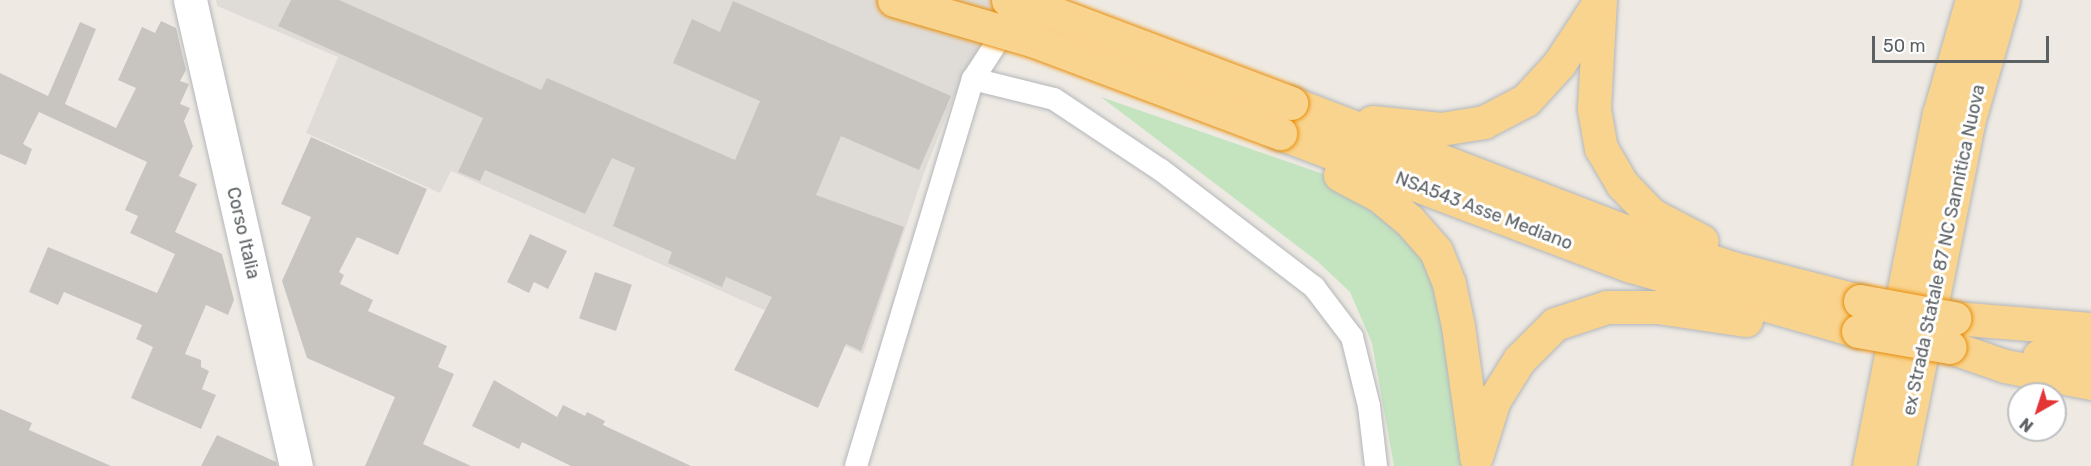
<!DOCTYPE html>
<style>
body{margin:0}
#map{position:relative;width:2091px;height:466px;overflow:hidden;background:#eeeae3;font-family:Rubik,sans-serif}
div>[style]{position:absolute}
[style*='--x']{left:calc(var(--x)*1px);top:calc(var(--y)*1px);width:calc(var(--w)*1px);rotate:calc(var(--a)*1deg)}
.industrial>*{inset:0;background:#dfdcd8}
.green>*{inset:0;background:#c4e4c0}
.building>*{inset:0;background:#c8c5c0;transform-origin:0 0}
.roads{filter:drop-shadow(0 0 2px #b4b6ba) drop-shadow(0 0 2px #b4b6ba)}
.street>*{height:22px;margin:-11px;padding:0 11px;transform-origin:11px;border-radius:11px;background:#fff}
.secondary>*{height:33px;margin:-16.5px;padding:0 16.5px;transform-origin:16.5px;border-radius:16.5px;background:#fff}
.highway>*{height:33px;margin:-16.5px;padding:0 16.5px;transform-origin:16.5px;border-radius:16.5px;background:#f9d48f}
.bridges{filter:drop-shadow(0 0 2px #e98e08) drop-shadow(0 0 2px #e98e08)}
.highway-bridge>*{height:33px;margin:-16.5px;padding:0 16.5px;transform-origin:16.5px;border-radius:16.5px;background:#f9d48f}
span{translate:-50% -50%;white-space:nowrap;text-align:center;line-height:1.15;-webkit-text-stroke:6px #fff;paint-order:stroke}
.street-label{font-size:18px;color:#5b6063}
.north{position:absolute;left:2007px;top:382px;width:60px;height:60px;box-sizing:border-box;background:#fff;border:2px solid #bdbfc1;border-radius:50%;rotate:219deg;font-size:16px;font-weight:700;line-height:24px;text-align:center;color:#5b6063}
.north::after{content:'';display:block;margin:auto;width:21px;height:27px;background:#e33436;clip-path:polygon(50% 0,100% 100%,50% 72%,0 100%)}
.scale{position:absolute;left:1872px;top:36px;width:177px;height:27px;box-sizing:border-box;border:3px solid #5b6063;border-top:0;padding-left:8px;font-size:18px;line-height:21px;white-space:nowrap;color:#5b6063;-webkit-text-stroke:4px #fff;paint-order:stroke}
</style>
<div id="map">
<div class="industrial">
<div style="clip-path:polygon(216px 0,1011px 0,964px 71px,924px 173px,863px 354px,451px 171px,440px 193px,306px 133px,338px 57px,217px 6px)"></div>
</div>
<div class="green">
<div style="clip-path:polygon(1101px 97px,1329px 176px,1427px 252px,1453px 315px,1466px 466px,1394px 466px,1372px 343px,1350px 292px,1317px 261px)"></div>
</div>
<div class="building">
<div style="clip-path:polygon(291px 0,339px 0,541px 90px,547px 78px,735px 160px,760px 101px,673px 63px,692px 19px,720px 32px,733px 1px,951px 96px,919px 170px,841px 136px,816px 195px,904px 227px,861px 351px,846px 344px,818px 408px,734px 370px,772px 297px,726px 277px,722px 287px,668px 263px,672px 252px,613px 226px,635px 168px,612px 158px,585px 214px,485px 170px,480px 181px,458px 172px,483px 118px,278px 26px)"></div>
<div style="clip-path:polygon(161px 21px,176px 28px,186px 70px,180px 81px,189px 84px,180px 104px,190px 108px,184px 121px,193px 146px,179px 176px,197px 184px,175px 232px,222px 254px,234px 300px,228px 315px,206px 305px,185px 354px,201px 360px,201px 367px,209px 371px,202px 389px,216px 395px,201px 429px,131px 398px,153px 347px,136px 339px,142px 325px,64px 292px,58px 305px,29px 292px,48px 247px,157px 293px,175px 254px,130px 233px,138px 216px,125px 210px,147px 162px,39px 112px,23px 144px,32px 149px,26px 165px,0 154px,0 73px,48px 96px,80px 22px,96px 29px,65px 104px,116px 128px,136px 88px,118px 80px,142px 27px,155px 33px)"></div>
<div style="clip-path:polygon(311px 137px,427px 189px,398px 255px,357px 237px,339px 272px,344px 275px,340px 284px,373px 300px,368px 311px,447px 346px,438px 367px,454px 374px,423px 444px,471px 466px,365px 466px,395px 397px,307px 358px,282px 281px,311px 217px,281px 204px)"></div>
<div style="clip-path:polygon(530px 234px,567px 251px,548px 289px,534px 282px,529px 293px,507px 282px)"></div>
<div style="left:595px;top:272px;width:39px;height:49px;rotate:19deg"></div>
<div style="clip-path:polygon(494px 380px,557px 417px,563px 405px,585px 416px,587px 412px,605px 421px,603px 425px,691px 466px,571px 466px,522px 442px,519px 449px,472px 426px)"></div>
<div style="clip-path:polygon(0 409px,32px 423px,29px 430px,111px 466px,0 466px)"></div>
<div style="clip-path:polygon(217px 435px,276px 462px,277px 466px,201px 466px)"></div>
</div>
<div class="roads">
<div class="street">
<div style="--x:973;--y:79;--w:83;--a:13.9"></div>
<div style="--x:1054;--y:99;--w:128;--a:33.6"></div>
<div style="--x:1161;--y:170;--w:193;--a:37.4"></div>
<div style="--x:1314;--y:287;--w:63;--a:52.8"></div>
<div style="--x:1352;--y:337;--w:71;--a:76.2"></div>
<div style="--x:1369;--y:406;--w:60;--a:83.3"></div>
<div style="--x:856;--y:466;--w:404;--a:-73.2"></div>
<div style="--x:973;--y:79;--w:69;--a:-56.8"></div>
</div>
<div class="secondary">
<div style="--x:190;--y:0;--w:478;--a:77.2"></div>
</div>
<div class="highway">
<div style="--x:1600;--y:0;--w:109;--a:93.2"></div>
<div style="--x:1594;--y:109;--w:40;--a:80"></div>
<div style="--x:1601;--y:148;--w:42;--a:59.7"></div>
<div style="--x:1622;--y:184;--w:43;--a:45.9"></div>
<div style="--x:1652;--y:215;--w:56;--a:27.5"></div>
<div style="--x:1291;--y:103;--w:376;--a:21"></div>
<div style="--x:1642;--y:238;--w:95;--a:18.4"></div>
<div style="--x:1732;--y:268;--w:132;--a:14.5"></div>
<div style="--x:1372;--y:122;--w:69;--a:5.8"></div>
<div style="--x:1441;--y:129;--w:44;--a:-9.2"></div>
<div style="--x:1484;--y:122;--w:47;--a:-27.6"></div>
<div style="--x:1526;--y:100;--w:49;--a:-47.5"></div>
<div style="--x:1559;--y:64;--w:69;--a:-56.8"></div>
<div style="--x:1280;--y:133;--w:375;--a:20.8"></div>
<div style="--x:1631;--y:266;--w:236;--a:16"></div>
<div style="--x:1340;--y:175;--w:45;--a:27.7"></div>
<div style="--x:1380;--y:196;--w:38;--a:40"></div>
<div style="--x:1409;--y:220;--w:41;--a:48.9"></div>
<div style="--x:1436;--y:251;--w:35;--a:68"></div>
<div style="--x:1449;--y:284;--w:43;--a:77.9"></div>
<div style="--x:1458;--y:326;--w:124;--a:82.1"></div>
<div style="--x:1954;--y:318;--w:137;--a:4.6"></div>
<div style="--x:1950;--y:347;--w:58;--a:19.1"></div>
<div style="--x:2005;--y:366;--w:88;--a:11.2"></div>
<div style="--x:2039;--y:356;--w:52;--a:2.2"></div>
<div style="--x:1476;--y:457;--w:60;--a:-72.5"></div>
<div style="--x:1494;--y:400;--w:47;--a:-58"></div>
<div style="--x:1519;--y:360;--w:51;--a:-45"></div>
<div style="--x:1555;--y:324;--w:55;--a:-18.1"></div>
<div style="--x:1607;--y:307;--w:51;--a:0"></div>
<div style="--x:1658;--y:307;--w:89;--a:8.4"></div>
<div style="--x:1869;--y:466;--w:359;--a:-78.8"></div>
<div style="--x:1939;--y:114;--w:119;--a:-73.9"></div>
<div style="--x:1899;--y:466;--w:350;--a:-78.6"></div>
<div style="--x:1968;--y:123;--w:128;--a:-74.1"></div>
</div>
</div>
<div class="bridges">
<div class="highway-bridge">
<div style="--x:894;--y:0;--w:147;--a:16.2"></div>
<div style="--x:1035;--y:41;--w:262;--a:20.6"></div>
<div style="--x:1008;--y:0;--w:41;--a:15.4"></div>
<div style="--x:1048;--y:11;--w:260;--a:20.7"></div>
<div style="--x:1860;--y:301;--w:96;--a:10.3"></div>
<div style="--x:1858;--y:331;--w:93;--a:9.9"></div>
</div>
</div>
<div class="street-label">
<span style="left:1484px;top:211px;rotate:21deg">NSA543 Asse Mediano</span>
<span style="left:243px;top:233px;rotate:77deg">Corso Italia</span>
<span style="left:1944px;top:250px;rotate:-78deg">ex Strada Statale 87 NC Sannitica Nuova</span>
</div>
<div class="north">N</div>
<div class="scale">50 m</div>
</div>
